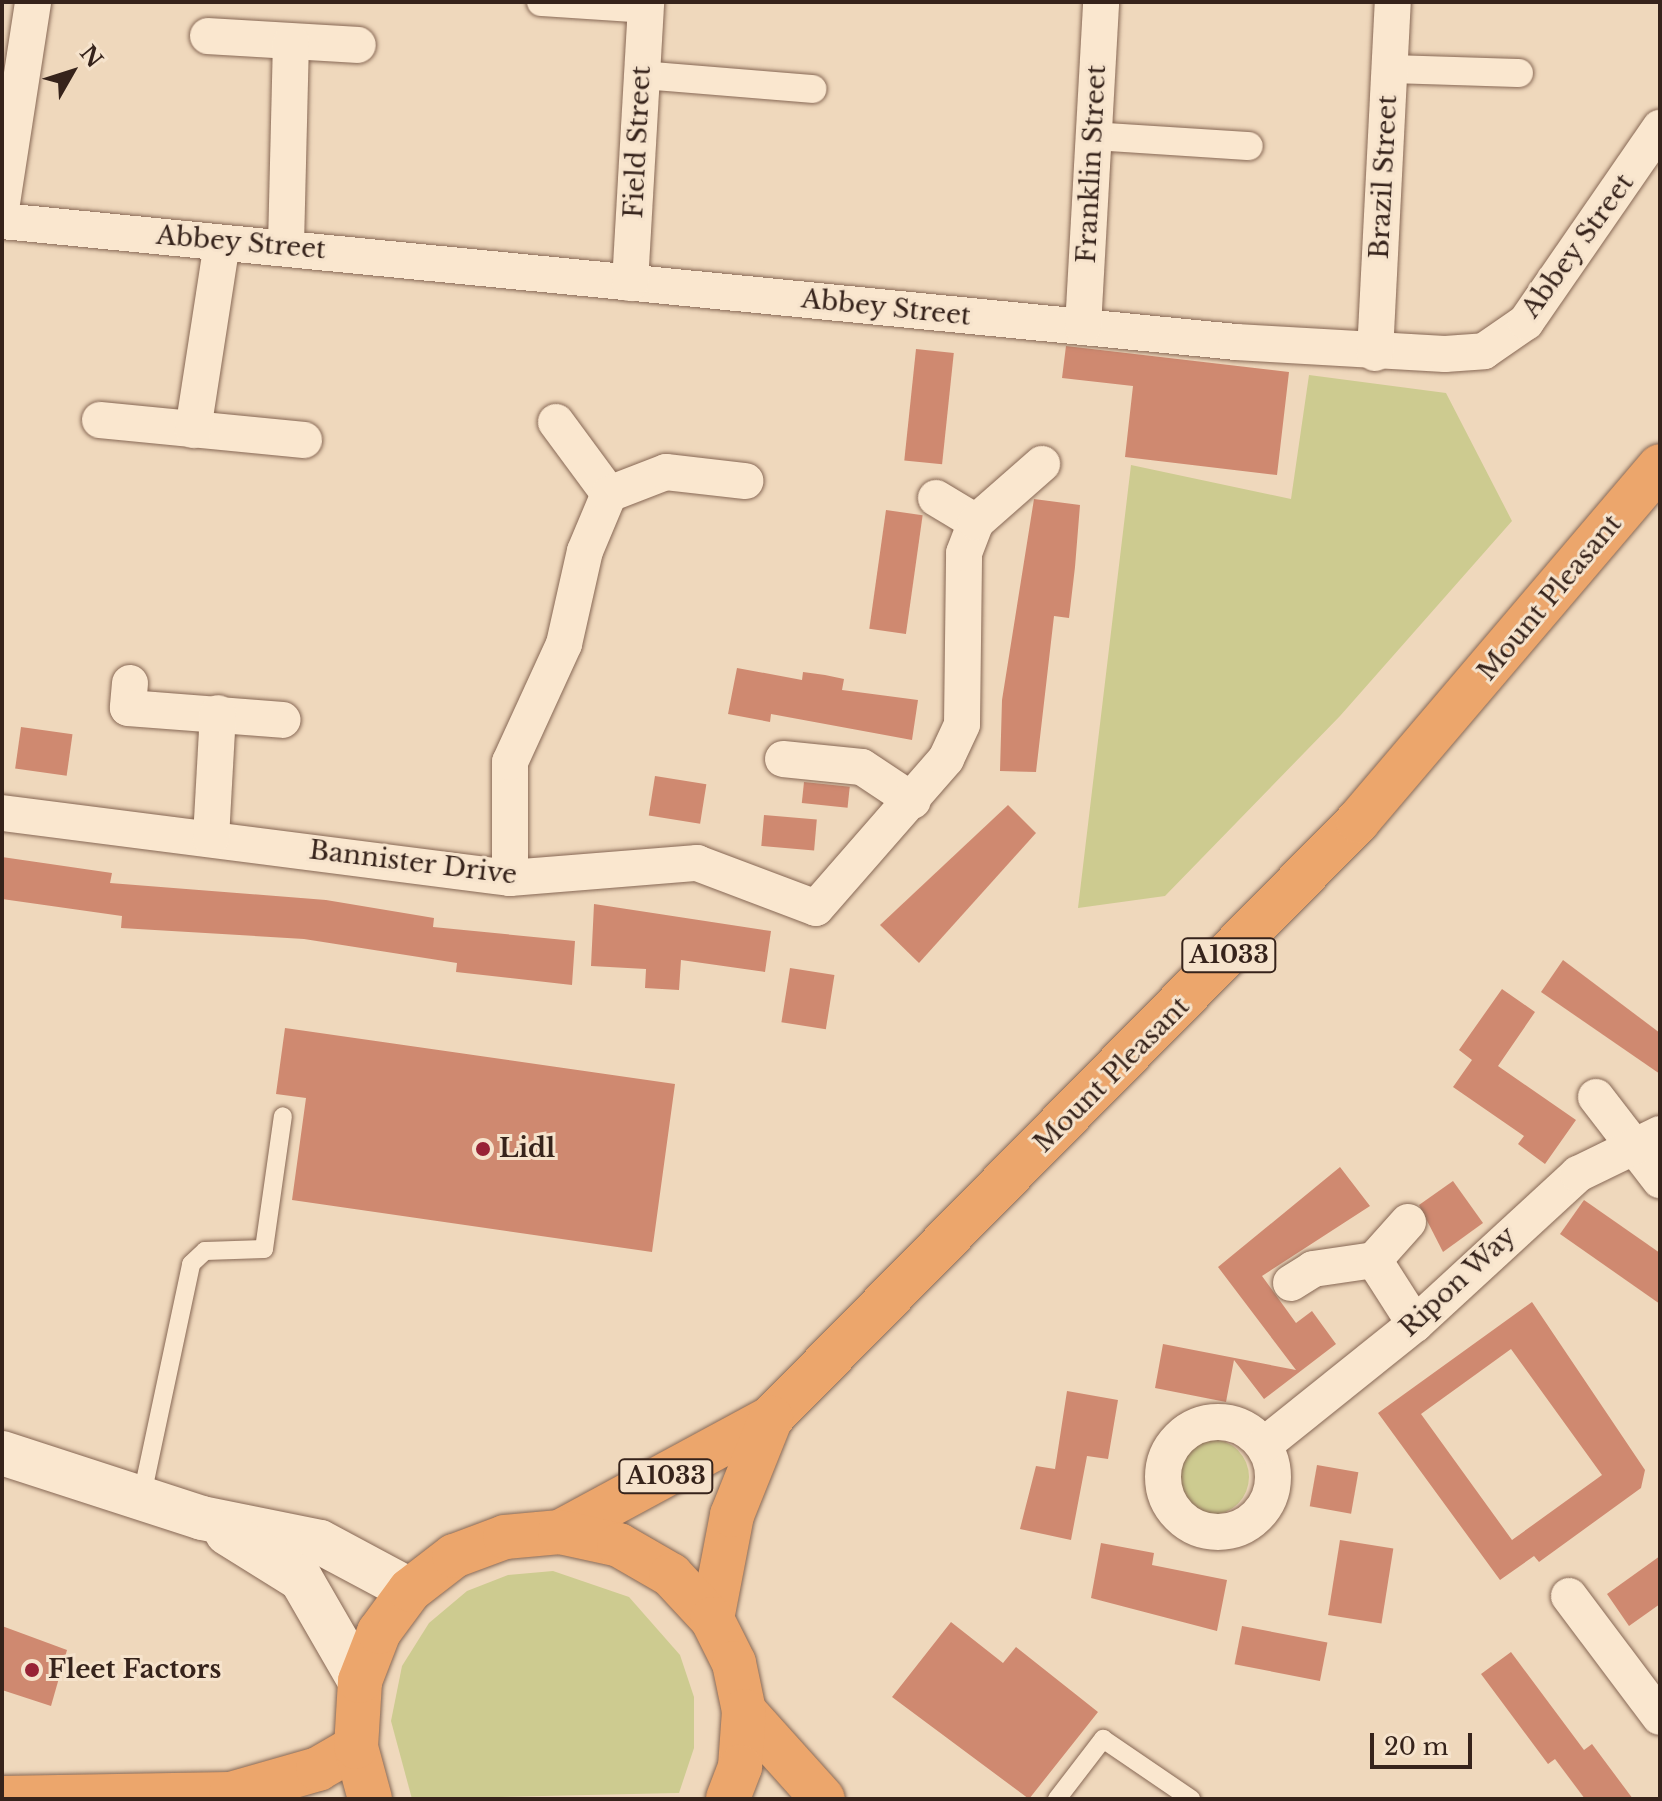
<!DOCTYPE html>
<style>
body{margin:0}
#map{position:relative;width:1662px;height:1801px;overflow:hidden;background:#efd8bc;font-family:"Libre Baskerville",serif}
div>[style]{position:absolute}
[style*='--x']{left:calc(var(--x)*1px);top:calc(var(--y)*1px);width:calc(var(--w)*1px);rotate:calc(var(--a)*1deg)}
.green>*{inset:0;background:#cdcb90}
.round{border-radius:50%}
.building>*{inset:0;background:#cf8970;transform-origin:0 0}
.roads{filter:drop-shadow(0 0 2px #876855) drop-shadow(0 0 2px #876855)}
.service>*{height:18px;margin:-9px;padding:0 9px;transform-origin:9px;border-radius:9px;background:#fae7cf}
.pedestrian>*{height:28px;margin:-14px;padding:0 14px;transform-origin:14px;border-radius:14px;background:#fae7cf}
.minor>*{height:36px;margin:-18px;padding:0 18px;transform-origin:18px;border-radius:18px;background:#fae7cf}
.minor>.ring{margin:-18px;padding:0;box-sizing:content-box;background:none;border:36px solid #fae7cf;border-radius:50%}
.tertiary>*{height:44px;margin:-22px;padding:0 22px;transform-origin:22px;border-radius:22px;background:#fae7cf}
.trunk>*{height:44px;margin:-22px;padding:0 22px;transform-origin:22px;border-radius:22px;background:#eca66c}
.dots>*{width:22px;height:22px;translate:-50% -50%;box-sizing:border-box;border:4px solid #f6e3cc;border-radius:50%}
span{translate:-50% -50%;white-space:nowrap;text-align:center;line-height:1.15;-webkit-text-stroke:6px #f6e3cc;paint-order:stroke}
.shield-label span{padding:2px 6px;background:#f6e3cc;border:2px solid;border-radius:6px;-webkit-text-stroke-width:0}
.shield-label{font-size:24px;color:#36231b;font-weight:700}
.street-label{font-size:26px;color:#36231b}
.poi-label{font-size:26px;color:#36231b;font-weight:700}
.left{translate:0 -50%;text-align:left}
.frame{position:absolute;inset:0;border:4px solid #36231b;pointer-events:none}
.north{position:absolute;left:32px;top:32px;width:80px;height:80px;-webkit-text-stroke:6px #f6e3cc;paint-order:stroke;rotate:51deg;font-size:22px;font-weight:700;line-height:32px;text-align:center;color:#36231b}
.north::after{content:'';display:block;margin:auto;width:28px;height:36px;background:#36231b;clip-path:polygon(50% 0,100% 100%,50% 72%,0 100%)}
.scale{position:absolute;left:1370px;top:1733px;width:102px;height:36px;box-sizing:border-box;border:4px solid #36231b;border-top:0;padding-left:10px;font-size:24px;line-height:28px;white-space:nowrap;color:#36231b;-webkit-text-stroke:6px #f6e3cc;paint-order:stroke}
</style>
<div id="map">
<div class="green">
<div style="clip-path:polygon(1309px 375px,1446px 393px,1512px 521px,1340px 716px,1165px 896px,1078px 908px,1131px 465px,1291px 499px)"></div>
<div class="round" style="left:1173px;top:1439px;width:76px;height:76px"></div>
<div style="clip-path:polygon(553px 1571px,629px 1597px,680px 1655px,694px 1697px,694px 1748px,679px 1793px,412px 1799px,391px 1721px,402px 1666px,429px 1623px,467px 1591px,508px 1575px)"></div>
</div>
<div class="building">
<div style="clip-path:polygon(1066px 346px,1289px 372px,1277px 475px,1125px 457px,1133px 386px,1062px 378px)"></div>
<div style="left:916px;top:349px;width:38px;height:112px;rotate:6deg"></div>
<div style="clip-path:polygon(1034px 499px,1080px 505px,1075px 567px,1069px 618px,1054px 616px,1036px 772px,1000px 771px,1002px 700px)"></div>
<div style="left:886px;top:510px;width:37px;height:120px;rotate:8deg"></div>
<div style="clip-path:polygon(737px 668px,802px 680px,803px 672px,825px 675px,844px 679px,842px 690px,918px 700px,912px 740px,771px 714px,770px 722px,728px 714px)"></div>
<div style="left:21px;top:727px;width:52px;height:42px;rotate:8deg"></div>
<div style="left:655px;top:776px;width:52px;height:40px;rotate:9deg"></div>
<div style="left:804px;top:782px;width:46px;height:21px;rotate:6deg"></div>
<div style="clip-path:polygon(1008px 805px,1036px 833px,919px 963px,880px 925px)"></div>
<div style="left:764px;top:815px;width:53px;height:31px;rotate:5deg"></div>
<div style="clip-path:polygon(2px 857px,112px 873px,110px 883px,326px 900px,434px 918px,433px 927px,575px 941px,572px 985px,456px 972px,457px 963px,304px 939px,121px 928px,122px 916px,2px 899px)"></div>
<div style="clip-path:polygon(594px 904px,771px 931px,765px 972px,681px 960px,679px 990px,645px 988px,646px 969px,591px 966px)"></div>
<div style="clip-path:polygon(1563px 960px,1660px 1033px,1660px 1074px,1541px 992px)"></div>
<div style="left:790px;top:968px;width:45px;height:55px;rotate:9deg"></div>
<div style="clip-path:polygon(1502px 989px,1535px 1012px,1498px 1066px,1576px 1120px,1545px 1164px,1518px 1144px,1524px 1136px,1453px 1087px,1472px 1060px,1459px 1050px)"></div>
<div style="clip-path:polygon(285px 1028px,675px 1084px,652px 1252px,292px 1200px,306px 1098px,276px 1094px)"></div>
<div style="clip-path:polygon(1340px 1167px,1370px 1206px,1262px 1276px,1296px 1323px,1312px 1311px,1336px 1344px,1264px 1399px,1234px 1360px,1226px 1402px,1155px 1388px,1163px 1344px,1296px 1370px,1218px 1267px)"></div>
<div style="clip-path:polygon(1453px 1181px,1483px 1223px,1443px 1252px,1419px 1205px)"></div>
<div style="clip-path:polygon(1584px 1200px,1660px 1253px,1660px 1304px,1560px 1234px)"></div>
<div style="clip-path:polygon(evenodd,1532px 1302px,1645px 1470px,1641px 1488px,1539px 1562px,1534px 1556px,1500px 1580px,1378px 1413px,1532px 1302px,1511px 1349px,1602px 1475px,1512px 1540px,1421px 1414px,1511px 1349px)"></div>
<div style="clip-path:polygon(1067px 1391px,1118px 1400px,1108px 1459px,1087px 1456px,1071px 1540px,1020px 1529px,1036px 1466px,1055px 1469px)"></div>
<div style="left:1317px;top:1465px;width:42px;height:42px;rotate:10deg"></div>
<div style="left:1340px;top:1540px;width:54px;height:76px;rotate:9deg"></div>
<div style="clip-path:polygon(1101px 1543px,1154px 1553px,1152px 1565px,1227px 1580px,1217px 1631px,1091px 1598px)"></div>
<div style="clip-path:polygon(1660px 1556px,1660px 1604px,1629px 1626px,1607px 1594px)"></div>
<div style="clip-path:polygon(951px 1622px,1003px 1663px,1016px 1647px,1098px 1712px,1029px 1799px,892px 1697px)"></div>
<div style="clip-path:polygon(2px 1626px,67px 1650px,51px 1706px,2px 1690px)"></div>
<div style="left:1242px;top:1626px;width:87px;height:39px;rotate:11deg"></div>
<div style="clip-path:polygon(1511px 1652px,1584px 1750px,1592px 1744px,1633px 1799px,1585px 1799px,1555px 1759px,1548px 1764px,1481px 1674px)"></div>
</div>
<div class="roads">
<div class="service">
<div style="--x:141;--y:1500;--w:241;--a:-78"></div>
<div style="--x:191;--y:1264;--w:19;--a:-43"></div>
<div style="--x:205;--y:1251;--w:59;--a:-1.9"></div>
<div style="--x:264;--y:1249;--w:134;--a:-81.9"></div>
<div style="--x:1057;--y:1799;--w:76;--a:-52.5"></div>
<div style="--x:1103;--y:1739;--w:107;--a:34.3"></div>
</div>
<div class="pedestrian">
<div style="--x:541;--y:2;--w:105;--a:3.8"></div>
<div style="--x:1390;--y:69;--w:129;--a:1.8"></div>
<div style="--x:642;--y:75;--w:171;--a:4.7"></div>
<div style="--x:1093;--y:136;--w:156;--a:3.7"></div>
</div>
<div class="minor">
<div style="--x:208;--y:36;--w:150;--a:3.4"></div>
<div style="--x:2;--y:203;--w:203;--a:-81.2"></div>
<div style="--x:2;--y:221;--w:1240;--a:5.6"></div>
<div style="--x:1236;--y:342;--w:209;--a:3.3"></div>
<div style="--x:1445;--y:354;--w:39;--a:-4"></div>
<div style="--x:1484;--y:351;--w:51;--a:-34.6"></div>
<div style="--x:1526;--y:322;--w:236;--a:-55.4"></div>
<div style="--x:286;--y:245;--w:203;--a:-88.6"></div>
<div style="--x:630;--y:283;--w:281;--a:-86.7"></div>
<div style="--x:1083;--y:327;--w:325;--a:-86.8"></div>
<div style="--x:1375;--y:353;--w:351;--a:-87.1"></div>
<div style="--x:100;--y:420;--w:205;--a:5.6"></div>
<div style="--x:556;--y:422;--w:89;--a:53.6"></div>
<div style="--x:193;--y:430;--w:189;--a:-81.2"></div>
<div style="--x:936;--y:498;--w:47;--a:31"></div>
<div style="--x:130;--y:683;--w:25;--a:95"></div>
<div style="--x:128;--y:708;--w:155;--a:4.4"></div>
<div style="--x:783;--y:759;--w:79;--a:5.8"></div>
<div style="--x:862;--y:767;--w:61;--a:33.7"></div>
<div style="--x:2;--y:813;--w:512;--a:7.29"></div>
<div style="--x:510;--y:878;--w:188;--a:-4.6"></div>
<div style="--x:697;--y:863;--w:127;--a:20.7"></div>
<div style="--x:816;--y:908;--w:198;--a:-48.9"></div>
<div style="--x:946;--y:759;--w:38;--a:-65"></div>
<div style="--x:962;--y:724;--w:171;--a:-89.3"></div>
<div style="--x:964;--y:553;--w:33;--a:-69"></div>
<div style="--x:976;--y:522;--w:88;--a:-41.3"></div>
<div style="--x:211;--y:838;--w:125;--a:-86.8"></div>
<div style="--x:510;--y:878;--w:116;--a:-90"></div>
<div style="--x:510;--y:762;--w:130;--a:-65.4"></div>
<div style="--x:564;--y:644;--w:95;--a:-77.3"></div>
<div style="--x:585;--y:551;--w:62;--a:-67.2"></div>
<div style="--x:609;--y:494;--w:61;--a:-21.1"></div>
<div style="--x:666;--y:472;--w:80;--a:6.5"></div>
<div style="--x:1596;--y:1097;--w:105;--a:52.4"></div>
<div style="--x:1374;--y:1260;--w:76;--a:57.4"></div>
<div style="--x:1291;--y:1283;--w:26;--a:-32"></div>
<div style="--x:1313;--y:1269;--w:62;--a:-8.4"></div>
<div style="--x:1374;--y:1260;--w:51;--a:-48.2"></div>
<div class="ring" style="left:1163px;top:1422px;width:74px;height:74px"></div>
<div style="--x:1264;--y:1445;--w:193;--a:-38.7"></div>
<div style="--x:1415;--y:1324;--w:222;--a:-42.6"></div>
<div style="--x:1578;--y:1174;--w:91;--a:-26"></div>
<div style="--x:1569;--y:1596;--w:151;--a:53.1"></div>
</div>
<div class="tertiary">
<div style="--x:2;--y:1453;--w:210;--a:18"></div>
<div style="--x:202;--y:1518;--w:120;--a:11.5"></div>
<div style="--x:320;--y:1542;--w:102;--a:28.1"></div>
<div style="--x:227;--y:1533;--w:87;--a:31.9"></div>
<div style="--x:301;--y:1579;--w:118;--a:60"></div>
</div>
<div class="trunk">
<div style="--x:560;--y:1532;--w:240;--a:-28.4"></div>
<div style="--x:771;--y:1418;--w:837;--a:-45.48"></div>
<div style="--x:1358;--y:821;--w:466;--a:-49.6"></div>
<div style="--x:712;--y:1619;--w:106;--a:-79.1"></div>
<div style="--x:732;--y:1515;--w:105;--a:-68.1"></div>
<div style="--x:744;--y:1711;--w:118;--a:48.1"></div>
<div style="--x:2;--y:1798;--w:229;--a:-1"></div>
<div style="--x:231;--y:1794;--w:91;--a:-16"></div>
<div style="--x:318;--y:1769;--w:44;--a:-30.1"></div>
<div style="--x:370;--y:1799;--w:54;--a:-105.1"></div>
<div style="--x:356;--y:1747;--w:66;--a:-86.5"></div>
<div style="--x:360;--y:1681;--w:53;--a:-68.8"></div>
<div style="--x:379;--y:1632;--w:52;--a:-53.6"></div>
<div style="--x:410;--y:1590;--w:56;--a:-37.7"></div>
<div style="--x:454;--y:1556;--w:54;--a:-20.4"></div>
<div style="--x:505;--y:1537;--w:55;--a:-5.2"></div>
<div style="--x:560;--y:1532;--w:60;--a:12.4"></div>
<div style="--x:619;--y:1545;--w:60;--a:30"></div>
<div style="--x:671;--y:1575;--w:60;--a:47"></div>
<div style="--x:712;--y:1619;--w:49;--a:63.4"></div>
<div style="--x:734;--y:1663;--w:49;--a:78.2"></div>
<div style="--x:744;--y:1711;--w:56;--a:94.1"></div>
<div style="--x:740;--y:1767;--w:34;--a:111"></div>
</div>
</div>
<div class="dots">
<div style="left:483px;top:1149px;background:#982336"></div>
<div style="left:32px;top:1670px;background:#982336"></div>
</div>
<div class="shield-label">
<span style="left:1229px;top:955px">A1033</span>
<span style="left:666px;top:1476px">A1033</span>
</div>
<div class="street-label">
<span style="left:638px;top:142px;rotate:-87deg">Field Street</span>
<span style="left:1092px;top:164px;rotate:-87deg">Franklin Street</span>
<span style="left:1384px;top:177px;rotate:-87deg">Brazil Street</span>
<span style="left:241px;top:243px;rotate:5deg">Abbey Street</span>
<span style="left:1578px;top:246px;rotate:-54deg">Abbey Street</span>
<span style="left:886px;top:308px;rotate:6deg">Abbey Street</span>
<span style="left:1550px;top:598px;rotate:-50deg">Mount Pleasant</span>
<span style="left:413px;top:863px;rotate:7deg">Bannister Drive</span>
<span style="left:1112px;top:1075px;rotate:-45deg">Mount Pleasant</span>
<span style="left:1458px;top:1282px;rotate:-43deg">Ripon Way</span>
</div>
<div class="poi-label">
<span class="left" style="left:499px;top:1149px">Lidl</span>
<span class="left" style="left:48px;top:1670px">Fleet Factors</span>
</div>
<div class="frame"></div>
<div class="north">N</div>
<div class="scale">20 m</div>
</div>
